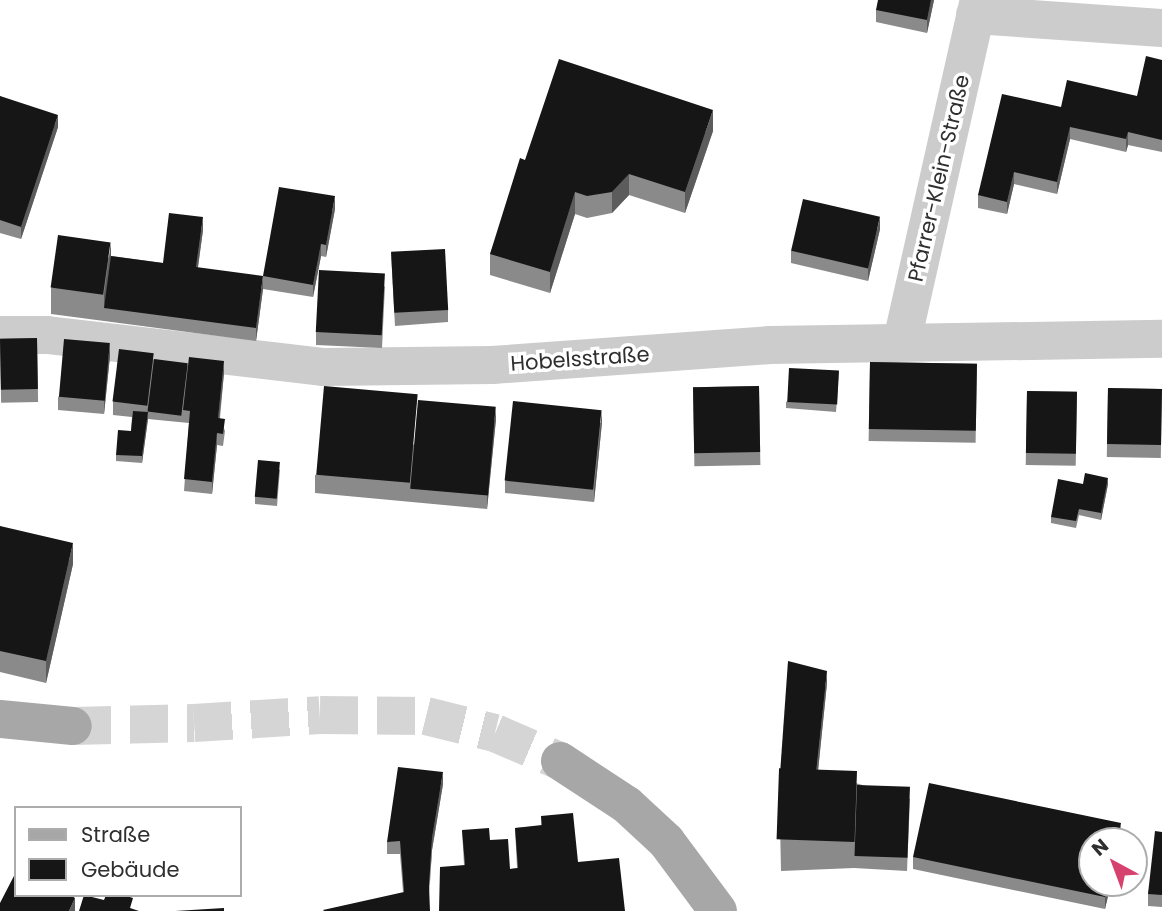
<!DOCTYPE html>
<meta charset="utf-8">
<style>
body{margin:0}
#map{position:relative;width:1162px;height:911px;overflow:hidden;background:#fff;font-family:Poppins,sans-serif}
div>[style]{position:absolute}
.major-tunnel>*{height:38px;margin-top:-19px;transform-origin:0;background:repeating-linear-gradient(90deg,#d5d5d5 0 38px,transparent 0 57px)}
.minor>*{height:38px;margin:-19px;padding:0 19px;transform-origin:19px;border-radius:19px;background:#ccc}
.major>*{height:38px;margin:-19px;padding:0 19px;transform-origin:19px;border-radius:19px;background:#a7a7a7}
.wall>*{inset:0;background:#8a8a8a;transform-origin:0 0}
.shaded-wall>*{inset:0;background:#5c5c5c}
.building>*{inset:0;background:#161616;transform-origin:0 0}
span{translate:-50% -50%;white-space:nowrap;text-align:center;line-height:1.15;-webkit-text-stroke:7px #fff;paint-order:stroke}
.street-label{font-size:21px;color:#2f2f2f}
.legend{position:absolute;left:14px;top:806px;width:228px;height:91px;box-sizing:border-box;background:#fff;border:2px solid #acacac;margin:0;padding:9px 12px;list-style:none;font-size:21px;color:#2f2f2f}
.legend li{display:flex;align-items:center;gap:14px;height:35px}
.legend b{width:35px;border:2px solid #acacac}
.north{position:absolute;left:1078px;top:827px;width:70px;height:70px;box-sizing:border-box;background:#fff;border:2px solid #acacac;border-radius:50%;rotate:319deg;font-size:19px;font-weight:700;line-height:28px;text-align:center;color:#2f2f2f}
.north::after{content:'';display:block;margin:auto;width:24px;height:32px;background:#d7416e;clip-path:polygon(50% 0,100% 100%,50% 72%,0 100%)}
</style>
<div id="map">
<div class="major-tunnel">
<i style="left:73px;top:726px;width:121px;rotate:-1.4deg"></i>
<i style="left:194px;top:723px;width:126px;rotate:-3.6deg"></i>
<i style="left:320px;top:715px;width:106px;rotate:0.5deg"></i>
<i style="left:426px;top:716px;width:71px;rotate:13.8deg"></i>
<i style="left:495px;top:733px;width:71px;rotate:23.3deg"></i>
</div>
<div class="minor">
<i style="left:975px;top:15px;width:187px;rotate:4deg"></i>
<i style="left:0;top:335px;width:47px"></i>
<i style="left:47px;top:335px;width:279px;rotate:6.6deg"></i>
<i style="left:324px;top:367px;width:168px;rotate:-0.7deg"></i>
<i style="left:492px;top:365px;width:279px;rotate:-4.1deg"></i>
<i style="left:770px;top:345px;width:392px;rotate:-0.9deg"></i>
<i style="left:902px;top:341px;width:350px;rotate:-77.3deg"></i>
</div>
<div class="major">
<i style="left:0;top:719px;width:73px;rotate:5.5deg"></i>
<i style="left:560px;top:761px;width:80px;rotate:33.3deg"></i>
<i style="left:627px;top:805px;width:53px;rotate:42.7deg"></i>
<i style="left:666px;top:841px;width:87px;rotate:53.4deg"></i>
</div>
<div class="wall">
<i style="clip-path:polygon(934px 0,927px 33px,876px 22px,876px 10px)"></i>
<i style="clip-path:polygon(1162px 60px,1162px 152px,1128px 145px,1126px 152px,1070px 139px,1057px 194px,1014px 184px,1007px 214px,978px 208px,978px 195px,1061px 107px,1137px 96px)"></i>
<i style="clip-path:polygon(0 96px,58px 127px,21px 239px,0 233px)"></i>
<i style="clip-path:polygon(713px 131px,685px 213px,629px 195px,612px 213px,587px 218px,575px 214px,550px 293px,490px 275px,490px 254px,525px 160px)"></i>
<i style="clip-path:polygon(335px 209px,326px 257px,321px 256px,313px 297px,263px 289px,263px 276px)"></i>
<i style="clip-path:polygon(880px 229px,868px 281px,791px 263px,791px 251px)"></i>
<i style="clip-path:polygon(203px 230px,198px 268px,263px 289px,256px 341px,51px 314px,51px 288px,111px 256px,163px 263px)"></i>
<i style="clip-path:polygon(391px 253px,448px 310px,448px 322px,395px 326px)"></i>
<i style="clip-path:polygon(385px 286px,382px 348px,316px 345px,316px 332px)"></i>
<i style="left:37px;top:338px;width:64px;height:37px;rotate:89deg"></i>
<i style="clip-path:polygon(110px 356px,104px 414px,58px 410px,58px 397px)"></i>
<i style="clip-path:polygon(154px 359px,224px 373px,220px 418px,225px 431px,223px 446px,217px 445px,212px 494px,184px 491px,189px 423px,148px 419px,142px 463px,116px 461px,116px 455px,131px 431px,132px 417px,113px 415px,113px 402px)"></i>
<i style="left:870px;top:362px;width:107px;height:79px;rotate:1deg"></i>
<i style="clip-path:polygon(839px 371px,836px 412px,786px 408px,786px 402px)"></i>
<i style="left:759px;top:386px;width:79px;height:66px;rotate:89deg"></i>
<i style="left:1108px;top:388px;width:54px;height:69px;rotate:1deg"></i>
<i style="left:1027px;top:391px;width:50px;height:74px;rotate:1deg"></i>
<i style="clip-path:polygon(496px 419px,487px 509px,315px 493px,315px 475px)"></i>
<i style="clip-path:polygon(602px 422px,594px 502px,505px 493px,505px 481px)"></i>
<i style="clip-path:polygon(280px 469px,277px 506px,255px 504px,255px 497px)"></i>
<i style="clip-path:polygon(1083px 484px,1108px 484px,1101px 520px,1079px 515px,1076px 528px,1051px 523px,1051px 517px)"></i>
<i style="clip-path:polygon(0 526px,73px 564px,46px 683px,0 672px)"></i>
<i style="clip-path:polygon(827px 683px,818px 772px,910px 799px,907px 871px,854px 868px,781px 871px,779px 774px)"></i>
<i style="clip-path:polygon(443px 784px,432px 850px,429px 892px,403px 892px,400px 854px,387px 854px,387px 842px)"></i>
<i style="clip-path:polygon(541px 816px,578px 862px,625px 911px,464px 865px,462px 830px,490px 840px,510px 869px,517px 868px,515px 828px,541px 826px)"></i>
<i style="clip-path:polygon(1162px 832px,1162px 907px,1148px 906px,1148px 894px)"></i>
<i style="clip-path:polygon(1121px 836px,1120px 841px,1092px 841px,1111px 883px,1105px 909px,913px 869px,913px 857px)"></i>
</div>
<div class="shaded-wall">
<i style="clip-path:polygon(931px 0,934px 0,927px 33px,927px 20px)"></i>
<i style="clip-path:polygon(713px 110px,713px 131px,685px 213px,685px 192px)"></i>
<i style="clip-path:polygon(58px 115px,58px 127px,21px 239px,21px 227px)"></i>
<i style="clip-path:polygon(1070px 127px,1070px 139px,1057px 194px,1057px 182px)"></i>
<i style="clip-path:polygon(1128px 132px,1128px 145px,1126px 152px,1126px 139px)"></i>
<i style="clip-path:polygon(1014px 172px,1014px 184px,1007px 214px,1007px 202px)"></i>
<i style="clip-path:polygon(629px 174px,629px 195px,612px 213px,612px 192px)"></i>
<i style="clip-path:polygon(575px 192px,575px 214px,550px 293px,550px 272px)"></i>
<i style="clip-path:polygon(335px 196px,335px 209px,326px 257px,326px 245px)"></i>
<i style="clip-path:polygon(203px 217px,203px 230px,196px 280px,196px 267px)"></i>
<i style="clip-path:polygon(880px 217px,880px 229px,868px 281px,868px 269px)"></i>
<i style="clip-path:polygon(111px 242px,111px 269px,104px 308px,104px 294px)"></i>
<i style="clip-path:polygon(321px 244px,321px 256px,313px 297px,313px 285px)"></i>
<i style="clip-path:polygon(263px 276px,263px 289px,256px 341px,256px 328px)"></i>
<i style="clip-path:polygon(110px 343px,110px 356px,104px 414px,104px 402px)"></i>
<i style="clip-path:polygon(224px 361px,224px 373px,218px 431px,218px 418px)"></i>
<i style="clip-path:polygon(496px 407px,496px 419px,487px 509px,487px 496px)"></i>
<i style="clip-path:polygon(602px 410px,602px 422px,594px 502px,594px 489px)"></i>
<i style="clip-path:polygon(148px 412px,148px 419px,142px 463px,142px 456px)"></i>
<i style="clip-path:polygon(217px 433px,217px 445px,212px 494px,212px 482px)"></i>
<i style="clip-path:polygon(1108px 478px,1108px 484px,1101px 520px,1101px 513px)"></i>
<i style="clip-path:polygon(73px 543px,73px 564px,46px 683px,46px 661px)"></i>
<i style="clip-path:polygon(827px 671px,827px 683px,815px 799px,815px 786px)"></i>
<i style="clip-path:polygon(443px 772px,443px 784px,432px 850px,429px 898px,432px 838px)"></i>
<i style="clip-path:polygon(1121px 823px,1120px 841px,1117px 841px)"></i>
<i style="clip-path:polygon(1108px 883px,1111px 883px,1105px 909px,1105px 897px)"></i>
<i style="clip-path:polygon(75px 898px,75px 911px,69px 911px)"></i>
</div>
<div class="building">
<i style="clip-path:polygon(878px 0,931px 0,927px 20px,876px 10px)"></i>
<i style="clip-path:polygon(1146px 56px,1162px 60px,1162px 140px,1128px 132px,1126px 139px,1070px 127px,1057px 182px,1014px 172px,1007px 202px,978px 195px,1002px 94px,1061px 107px,1067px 80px,1137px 96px)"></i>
<i style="clip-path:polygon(559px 59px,713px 110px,685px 192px,629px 174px,612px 192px,587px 196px,575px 192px,550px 272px,490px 254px,520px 158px,525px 160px)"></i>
<i style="clip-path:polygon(0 96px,58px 115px,21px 227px,0 220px)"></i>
<i style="clip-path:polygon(279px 187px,335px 196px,326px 245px,321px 244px,313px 285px,263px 276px)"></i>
<i style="left:803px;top:199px;width:79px;height:53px;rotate:13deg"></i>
<i style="clip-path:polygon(169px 213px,203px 217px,196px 267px,263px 276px,256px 328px,104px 308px,111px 256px,163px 263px)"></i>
<i style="left:58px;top:235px;width:53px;height:53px;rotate:8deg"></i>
<i style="left:445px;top:249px;width:61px;height:54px;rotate:87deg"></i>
<i style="left:319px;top:270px;width:66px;height:62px;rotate:3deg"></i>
<i style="left:37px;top:338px;width:51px;height:37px;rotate:89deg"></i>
<i style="left:64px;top:339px;width:46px;height:58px;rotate:5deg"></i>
<i style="left:119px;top:349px;width:35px;height:53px;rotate:7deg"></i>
<i style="clip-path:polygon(189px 357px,224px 361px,218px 418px,225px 419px,223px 434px,217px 433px,212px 482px,184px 479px,190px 411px,183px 410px)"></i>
<i style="left:154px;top:359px;width:34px;height:53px;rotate:7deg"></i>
<i style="left:870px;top:362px;width:107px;height:67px;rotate:1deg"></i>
<i style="left:789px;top:368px;width:50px;height:34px;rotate:3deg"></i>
<i style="left:324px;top:386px;width:94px;height:89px;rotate:5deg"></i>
<i style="left:759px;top:386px;width:66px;height:66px;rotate:89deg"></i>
<i style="left:1108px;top:388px;width:54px;height:56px;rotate:1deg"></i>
<i style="left:1027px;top:391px;width:50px;height:62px;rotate:1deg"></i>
<i style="left:418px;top:400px;width:78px;height:89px;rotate:5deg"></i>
<i style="left:513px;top:401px;width:89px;height:80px;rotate:6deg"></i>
<i style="clip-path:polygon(133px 411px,148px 412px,142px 456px,116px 455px,118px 430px,131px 431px)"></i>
<i style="left:258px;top:460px;width:22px;height:37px;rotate:5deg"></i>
<i style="clip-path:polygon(1085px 473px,1108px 478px,1101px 513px,1079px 509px,1076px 521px,1051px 517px,1058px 479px,1083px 484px)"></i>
<i style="clip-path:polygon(0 526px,73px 543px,46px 661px,0 651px)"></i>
<i style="clip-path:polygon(788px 661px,827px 671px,816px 773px,780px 774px)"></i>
<i style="clip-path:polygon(398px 767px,443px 772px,432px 838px,429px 886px,430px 911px,324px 911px,323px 910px,404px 892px,400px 841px,387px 842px)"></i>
<i style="left:857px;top:771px;width:71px;height:78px;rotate:92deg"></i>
<i style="clip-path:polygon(929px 783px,1121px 823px,1117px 841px,1092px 841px,1092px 883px,1108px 883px,1105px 897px,913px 857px)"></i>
<i style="left:857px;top:785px;width:53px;height:71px;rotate:2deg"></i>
<i style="clip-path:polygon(573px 813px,578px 862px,619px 858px,625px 911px,439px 911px,440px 867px,465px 865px,462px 830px,489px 828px,490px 840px,508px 839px,510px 869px,518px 868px,515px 828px,542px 825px,541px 816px)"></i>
<i style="clip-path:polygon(1155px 831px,1162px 832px,1162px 895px,1148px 894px)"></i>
<i style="clip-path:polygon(16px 872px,16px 895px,70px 895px,75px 898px,69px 911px,0 911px,0 903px)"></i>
<i style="clip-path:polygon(84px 895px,104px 900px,106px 895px,123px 895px,133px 898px,130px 908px,139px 911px,79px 911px)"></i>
<i style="clip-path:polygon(224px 908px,224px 911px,175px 911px)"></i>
</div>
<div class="street-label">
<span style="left:939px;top:178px;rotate:-77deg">Pfarrer-Klein-Straße</span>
<span style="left:580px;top:359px;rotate:-4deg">Hobelsstraße</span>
</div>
<ul class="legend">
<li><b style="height:9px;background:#a7a7a7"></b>Straße</li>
<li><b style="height:19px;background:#161616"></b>Gebäude</li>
</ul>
<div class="north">N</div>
</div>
